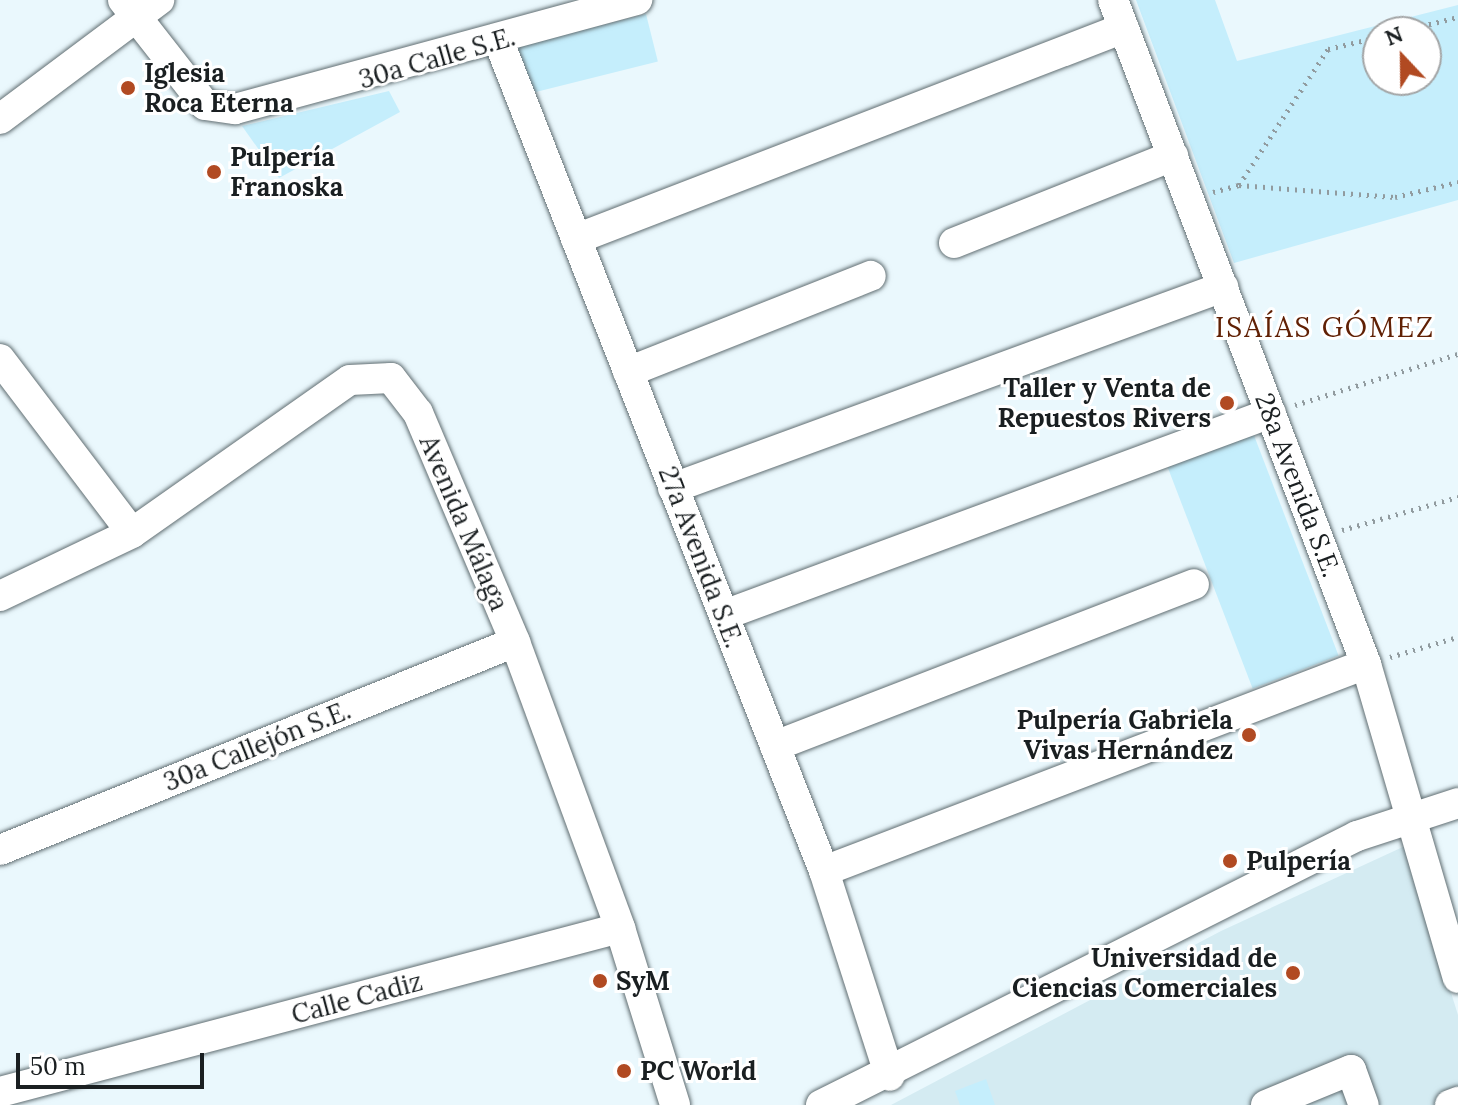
<!DOCTYPE html>
<meta charset="utf-8">
<style>
body{margin:0}
#map{position:relative;width:1458px;height:1105px;overflow:hidden;background:#eaf8fd;font-family:Lora,serif}
div>[style]{position:absolute}
.built>*{inset:0;background:#d4ebf2}
.green>*{inset:0;background:#c5eefc;transform-origin:0 0}
.path>*{height:5px;margin-top:-2.5px;transform-origin:0;background:repeating-linear-gradient(90deg,#919b9f 0 2px,transparent 0 8px)}
.roads{filter:drop-shadow(0 0 2px #616e72) drop-shadow(0 0 2px #616e72)}
.minor>*{height:30px;margin:-15px;padding:0 15px;transform-origin:15px;border-radius:15px;background:#fff}
.dots>*{width:22px;height:22px;translate:-50% -50%;box-sizing:border-box;border:4px solid #fff;border-radius:50%}
span{translate:-50% -50%;white-space:nowrap;text-align:center;line-height:1.15;-webkit-text-stroke:6px #fff;paint-order:stroke}
.street-label{font-size:26px;color:#1a1f21}
.poi-label{font-size:26px;color:#1a1f21;font-weight:700}
.left{translate:0 -50%;text-align:left}
.right{translate:-100% -50%;text-align:right}
.neighbourhood-label{font-size:28px;color:#602004;letter-spacing:2px}
.north{position:absolute;left:1362px;top:16px;width:80px;height:80px;box-sizing:border-box;background:#fff;border:2px solid #a3a5a6;border-radius:50%;rotate:338deg;font-size:22px;font-weight:700;line-height:32px;text-align:center;color:#1a1f21}
.north::after{content:'';display:block;margin:auto;width:28px;height:36px;background:#b14a22;clip-path:polygon(50% 0,100% 100%,50% 72%,0 100%)}
.scale{position:absolute;left:16px;top:1053px;width:188px;height:36px;box-sizing:border-box;border:4px solid #1a1f21;border-top:0;padding-left:10px;font-size:24px;line-height:28px;white-space:nowrap;color:#1a1f21;-webkit-text-stroke:6px #fff;paint-order:stroke}
</style>
<div id="map">
<div class="built">
<i style="clip-path:polygon(1405px 846px,1458px 1015px,1458px 1105px,891px 1105px,1221px 931px)"></i>
</div>
<div class="green">
<i style="clip-path:polygon(evenodd,1136px 0,1215px 0,1237px 61px,1458px 5px,1458px 200px,1234px 263px,1136px 0,1378px 32px,1426px 32px,1426px 80px,1378px 80px,1378px 32px)"></i>
<i style="left:646px;top:14px;width:49px;height:132px;rotate:76deg"></i>
<i style="clip-path:polygon(389px 91px,400px 112px,279px 178px,242px 126px)"></i>
<i style="left:1250px;top:425px;width:247px;height:92px;rotate:69deg"></i>
<i style="clip-path:polygon(986px 1079px,995px 1105px,960px 1105px,955px 1091px)"></i>
</div>
<div class="path">
<i style="left:1398px;top:32px;width:62px;rotate:-14deg"></i>
<i style="left:1239px;top:185px;width:163px;rotate:-56.8deg"></i>
<i style="left:1328px;top:49px;width:51px;rotate:-13.5deg"></i>
<i style="left:1213px;top:192px;width:27px;rotate:-15deg"></i>
<i style="left:1239px;top:185px;width:156px;rotate:4.4deg"></i>
<i style="left:1395px;top:197px;width:65px;rotate:-13.4deg"></i>
<i style="left:1295px;top:405px;width:171px;rotate:-17.4deg"></i>
<i style="left:1342px;top:530px;width:121px;rotate:-15.9deg"></i>
<i style="left:1390px;top:657px;width:71px;rotate:-16.4deg"></i>
</div>
<div class="roads">
<div class="minor">
<i style="left:123px;top:0;width:133px;rotate:52deg"></i>
<i style="left:205px;top:105px;width:30px;rotate:8deg"></i>
<i style="left:235px;top:109px;width:417px;rotate:-15.2deg"></i>
<i style="left:1113px;top:0;width:711px;rotate:69.14deg"></i>
<i style="left:1366px;top:664px;width:327px;rotate:73.7deg"></i>
<i style="left:499px;top:42px;width:890px;rotate:68.59deg"></i>
<i style="left:824px;top:871px;width:215px;rotate:72.2deg"></i>
<i style="left:0;top:119px;width:199px;rotate:-36.8deg"></i>
<i style="left:576px;top:239px;width:587px;rotate:-21.06deg"></i>
<i style="left:954px;top:243px;width:236px;rotate:-21.7deg"></i>
<i style="left:0;top:359px;width:218px;rotate:52.8deg"></i>
<i style="left:628px;top:372px;width:261px;rotate:-21.6deg"></i>
<i style="left:673px;top:488px;width:586px;rotate:-20.08deg"></i>
<i style="left:0;top:596px;width:146px;rotate:-25.5deg"></i>
<i style="left:132px;top:533px;width:266px;rotate:-35.1deg"></i>
<i style="left:350px;top:380px;width:41px;rotate:-2.8deg"></i>
<i style="left:391px;top:378px;width:44px;rotate:52.4deg"></i>
<i style="left:418px;top:413px;width:249px;rotate:67deg"></i>
<i style="left:515px;top:642px;width:305px;rotate:69.8deg"></i>
<i style="left:620px;top:928px;width:185px;rotate:72.7deg"></i>
<i style="left:724px;top:615px;width:583px;rotate:-20.27deg"></i>
<i style="left:775px;top:746px;width:449px;rotate:-21.1deg"></i>
<i style="left:0;top:850px;width:555px;rotate:-21.99deg"></i>
<i style="left:824px;top:871px;width:580px;rotate:-20.9deg"></i>
<i style="left:0;top:1092px;width:641px;rotate:-14.82deg"></i>
<i style="left:821px;top:1105px;width:600px;rotate:-26.65deg"></i>
<i style="left:1357px;top:836px;width:106px;rotate:-18.1deg"></i>
<i style="left:1266px;top:1105px;width:92px;rotate:-22.4deg"></i>
<i style="left:1351px;top:1070px;width:37px;rotate:70deg"></i>
<i style="left:1450px;top:1105px;width:9px;rotate:-21deg"></i>
</div>
</div>
<div class="dots">
<i style="left:128px;top:88px;background:#b14a22"></i>
<i style="left:214px;top:172px;background:#b14a22"></i>
<i style="left:1227px;top:403px;background:#b14a22"></i>
<i style="left:1249px;top:735px;background:#b14a22"></i>
<i style="left:1230px;top:861px;background:#b14a22"></i>
<i style="left:1293px;top:973px;background:#b14a22"></i>
<i style="left:600px;top:981px;background:#b14a22"></i>
<i style="left:624px;top:1071px;background:#b14a22"></i>
</div>
<div class="street-label">
<span style="left:437px;top:58px;rotate:-16deg">30a Calle S.E.</span>
<span style="left:1298px;top:485px;rotate:69deg">28a Avenida S.E.</span>
<span style="left:464px;top:523px;rotate:67deg">Avenida Málaga</span>
<span style="left:701px;top:557px;rotate:69deg">27a Avenida S.E.</span>
<span style="left:257px;top:746px;rotate:-22deg">30a Callejón S.E.</span>
<span style="left:357px;top:998px;rotate:-15deg">Calle Cadiz</span>
</div>
<div class="poi-label">
<span class="left" style="left:144px;top:88px">Iglesia<br>Roca Eterna</span>
<span class="left" style="left:230px;top:172px">Pulpería<br>Franoska</span>
<span class="right" style="left:1211px;top:403px">Taller y Venta de<br>Repuestos Rivers</span>
<span class="right" style="left:1233px;top:735px">Pulpería Gabriela<br>Vivas Hernández</span>
<span class="left" style="left:1246px;top:861px">Pulpería</span>
<span class="right" style="left:1277px;top:973px">Universidad de<br>Ciencias Comerciales</span>
<span class="left" style="left:616px;top:981px">SyM</span>
<span class="left" style="left:640px;top:1071px">PC World</span>
</div>
<div class="neighbourhood-label">
<span style="left:1325px;top:327px">ISAÍAS GÓMEZ</span>
</div>
<div class="north">N</div>
<div class="scale">50 m</div>
</div>
